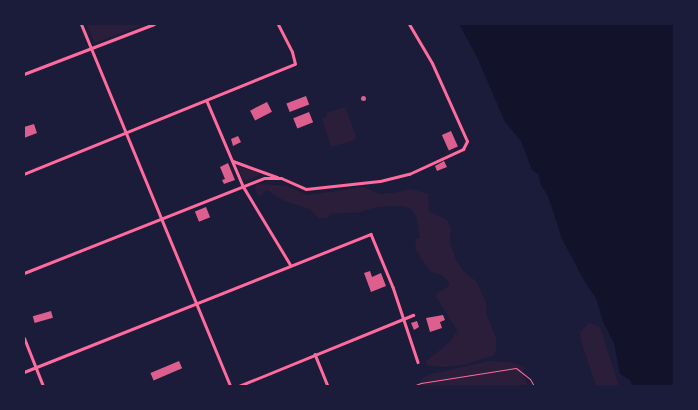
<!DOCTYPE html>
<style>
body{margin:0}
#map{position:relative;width:698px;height:410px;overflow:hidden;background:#1b1b3a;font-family:"IBM Plex Sans",sans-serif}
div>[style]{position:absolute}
.green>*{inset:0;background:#2a1e3b}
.water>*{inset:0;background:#12122b}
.building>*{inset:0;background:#dd5f8e;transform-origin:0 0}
.round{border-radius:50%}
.service>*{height:1px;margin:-0.5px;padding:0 0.5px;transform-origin:0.5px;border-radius:0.5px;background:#ff6b9d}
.minor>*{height:2.5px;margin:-1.25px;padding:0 1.25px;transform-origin:1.25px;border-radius:1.25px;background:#ff6b9d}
.tertiary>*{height:3px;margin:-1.5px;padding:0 1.5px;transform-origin:1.5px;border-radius:1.5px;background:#ff6b9d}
span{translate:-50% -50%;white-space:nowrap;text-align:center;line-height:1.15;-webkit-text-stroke:4px #1b1b3a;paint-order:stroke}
.frame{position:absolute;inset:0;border:25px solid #1b1b3a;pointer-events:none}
</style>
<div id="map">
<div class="green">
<i style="clip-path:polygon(86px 24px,145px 24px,95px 43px)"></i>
<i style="clip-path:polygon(345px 107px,356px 135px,355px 140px,331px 147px,322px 118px,327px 116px,326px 113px)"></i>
<i style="clip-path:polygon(238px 166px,259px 173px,260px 175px,245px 181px,242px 179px)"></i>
<i style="clip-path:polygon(259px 184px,287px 186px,308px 195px,363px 187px,380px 194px,393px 193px,411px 189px,428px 194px,429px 211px,447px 220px,451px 229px,450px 243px,456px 260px,465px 273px,476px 281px,486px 302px,487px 316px,496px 338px,496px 351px,494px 355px,468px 364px,443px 367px,426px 365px,426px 361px,450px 342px,457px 330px,436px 297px,437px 293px,449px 286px,449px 282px,442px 276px,430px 271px,415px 249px,416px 239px,420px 238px,416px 216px,411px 209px,403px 206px,377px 207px,360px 212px,330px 214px,328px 218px,319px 219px,310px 209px,284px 201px,270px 192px,266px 190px,260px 197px,255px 190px,255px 186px)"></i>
<i style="clip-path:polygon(589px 323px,600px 327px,619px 386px,596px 386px,581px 341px,580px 332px)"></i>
<i style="clip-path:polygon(489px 361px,510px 362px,522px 366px,525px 368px,522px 372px,527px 384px,525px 386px,418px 386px,423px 378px,431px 374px)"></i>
</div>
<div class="water">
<i style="clip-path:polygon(459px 24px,674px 24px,674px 386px,632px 386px,630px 380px,620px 374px,614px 343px,603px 322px,596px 298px,585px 282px,562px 239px,548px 196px,541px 185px,538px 174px,532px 170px,521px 141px,505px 122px,477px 57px)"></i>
</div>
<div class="building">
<i class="round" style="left:360.5px;top:95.5px;width:5px;height:5px"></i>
<i style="left:306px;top:96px;width:9px;height:21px;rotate:69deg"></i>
<i style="left:267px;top:102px;width:11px;height:19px;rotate:63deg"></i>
<i style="left:309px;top:112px;width:11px;height:17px;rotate:68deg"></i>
<i style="clip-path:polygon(34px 124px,37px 133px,24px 138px,24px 127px)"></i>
<i style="left:451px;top:131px;width:17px;height:10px;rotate:66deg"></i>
<i style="clip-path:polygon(238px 136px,241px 142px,233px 146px,231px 139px)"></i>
<i style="clip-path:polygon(444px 161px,447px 167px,437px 171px,435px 166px)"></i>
<i style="clip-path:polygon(228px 163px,235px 180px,224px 184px,222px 180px,225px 179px,220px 167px)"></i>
<i style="left:206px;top:207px;width:11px;height:12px;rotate:68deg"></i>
<i style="clip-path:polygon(370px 271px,372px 277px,381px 273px,386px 286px,371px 292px,364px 273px)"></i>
<i style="left:51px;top:311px;width:7px;height:19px;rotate:74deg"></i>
<i style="clip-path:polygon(443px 315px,445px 320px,440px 322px,442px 328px,430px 332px,426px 318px)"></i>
<i style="clip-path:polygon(417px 321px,419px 327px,414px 330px,411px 323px)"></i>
<i style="left:179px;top:361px;width:8px;height:31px;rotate:67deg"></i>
</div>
<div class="service">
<i style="left:413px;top:386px;width:9px;rotate:-21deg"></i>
<i style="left:421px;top:383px;width:96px;rotate:-9deg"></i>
<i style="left:516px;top:368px;width:18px;rotate:38deg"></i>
<i style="left:530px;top:379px;width:8px;rotate:60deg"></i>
</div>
<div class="minor">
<i style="left:24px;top:74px;width:139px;rotate:-21deg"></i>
<i style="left:207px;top:101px;width:92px;rotate:67deg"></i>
<i style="left:243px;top:186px;width:91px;rotate:58.9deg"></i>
<i style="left:233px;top:161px;width:47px;rotate:20deg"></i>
<i style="left:24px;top:174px;width:292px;rotate:-22.1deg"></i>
<i style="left:295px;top:64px;width:12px;rotate:-104deg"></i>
<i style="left:292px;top:52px;width:31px;rotate:-117deg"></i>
<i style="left:315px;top:354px;width:35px;rotate:68deg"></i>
<i style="left:24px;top:372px;width:373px;rotate:-21.7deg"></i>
<i style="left:371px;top:234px;width:57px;rotate:67.5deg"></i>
<i style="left:393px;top:287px;width:79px;rotate:71.6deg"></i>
<i style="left:239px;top:386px;width:188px;rotate:-22.2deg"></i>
</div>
<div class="tertiary">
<i style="left:81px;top:24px;width:391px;rotate:67.6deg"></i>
<i style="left:24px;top:273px;width:258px;rotate:-21.6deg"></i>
<i style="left:264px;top:178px;width:17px"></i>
<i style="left:281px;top:178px;width:27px;rotate:24deg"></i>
<i style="left:306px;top:189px;width:74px;rotate:-6.2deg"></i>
<i style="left:380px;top:181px;width:30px;rotate:-14deg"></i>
<i style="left:409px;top:174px;width:60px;rotate:-24.8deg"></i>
<i style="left:463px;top:149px;width:9px;rotate:-63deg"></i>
<i style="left:467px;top:141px;width:85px;rotate:-114.2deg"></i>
<i style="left:432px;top:63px;width:45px;rotate:-120.5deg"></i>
<i style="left:24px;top:338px;width:52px;rotate:68.4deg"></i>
</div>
<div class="frame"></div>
</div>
